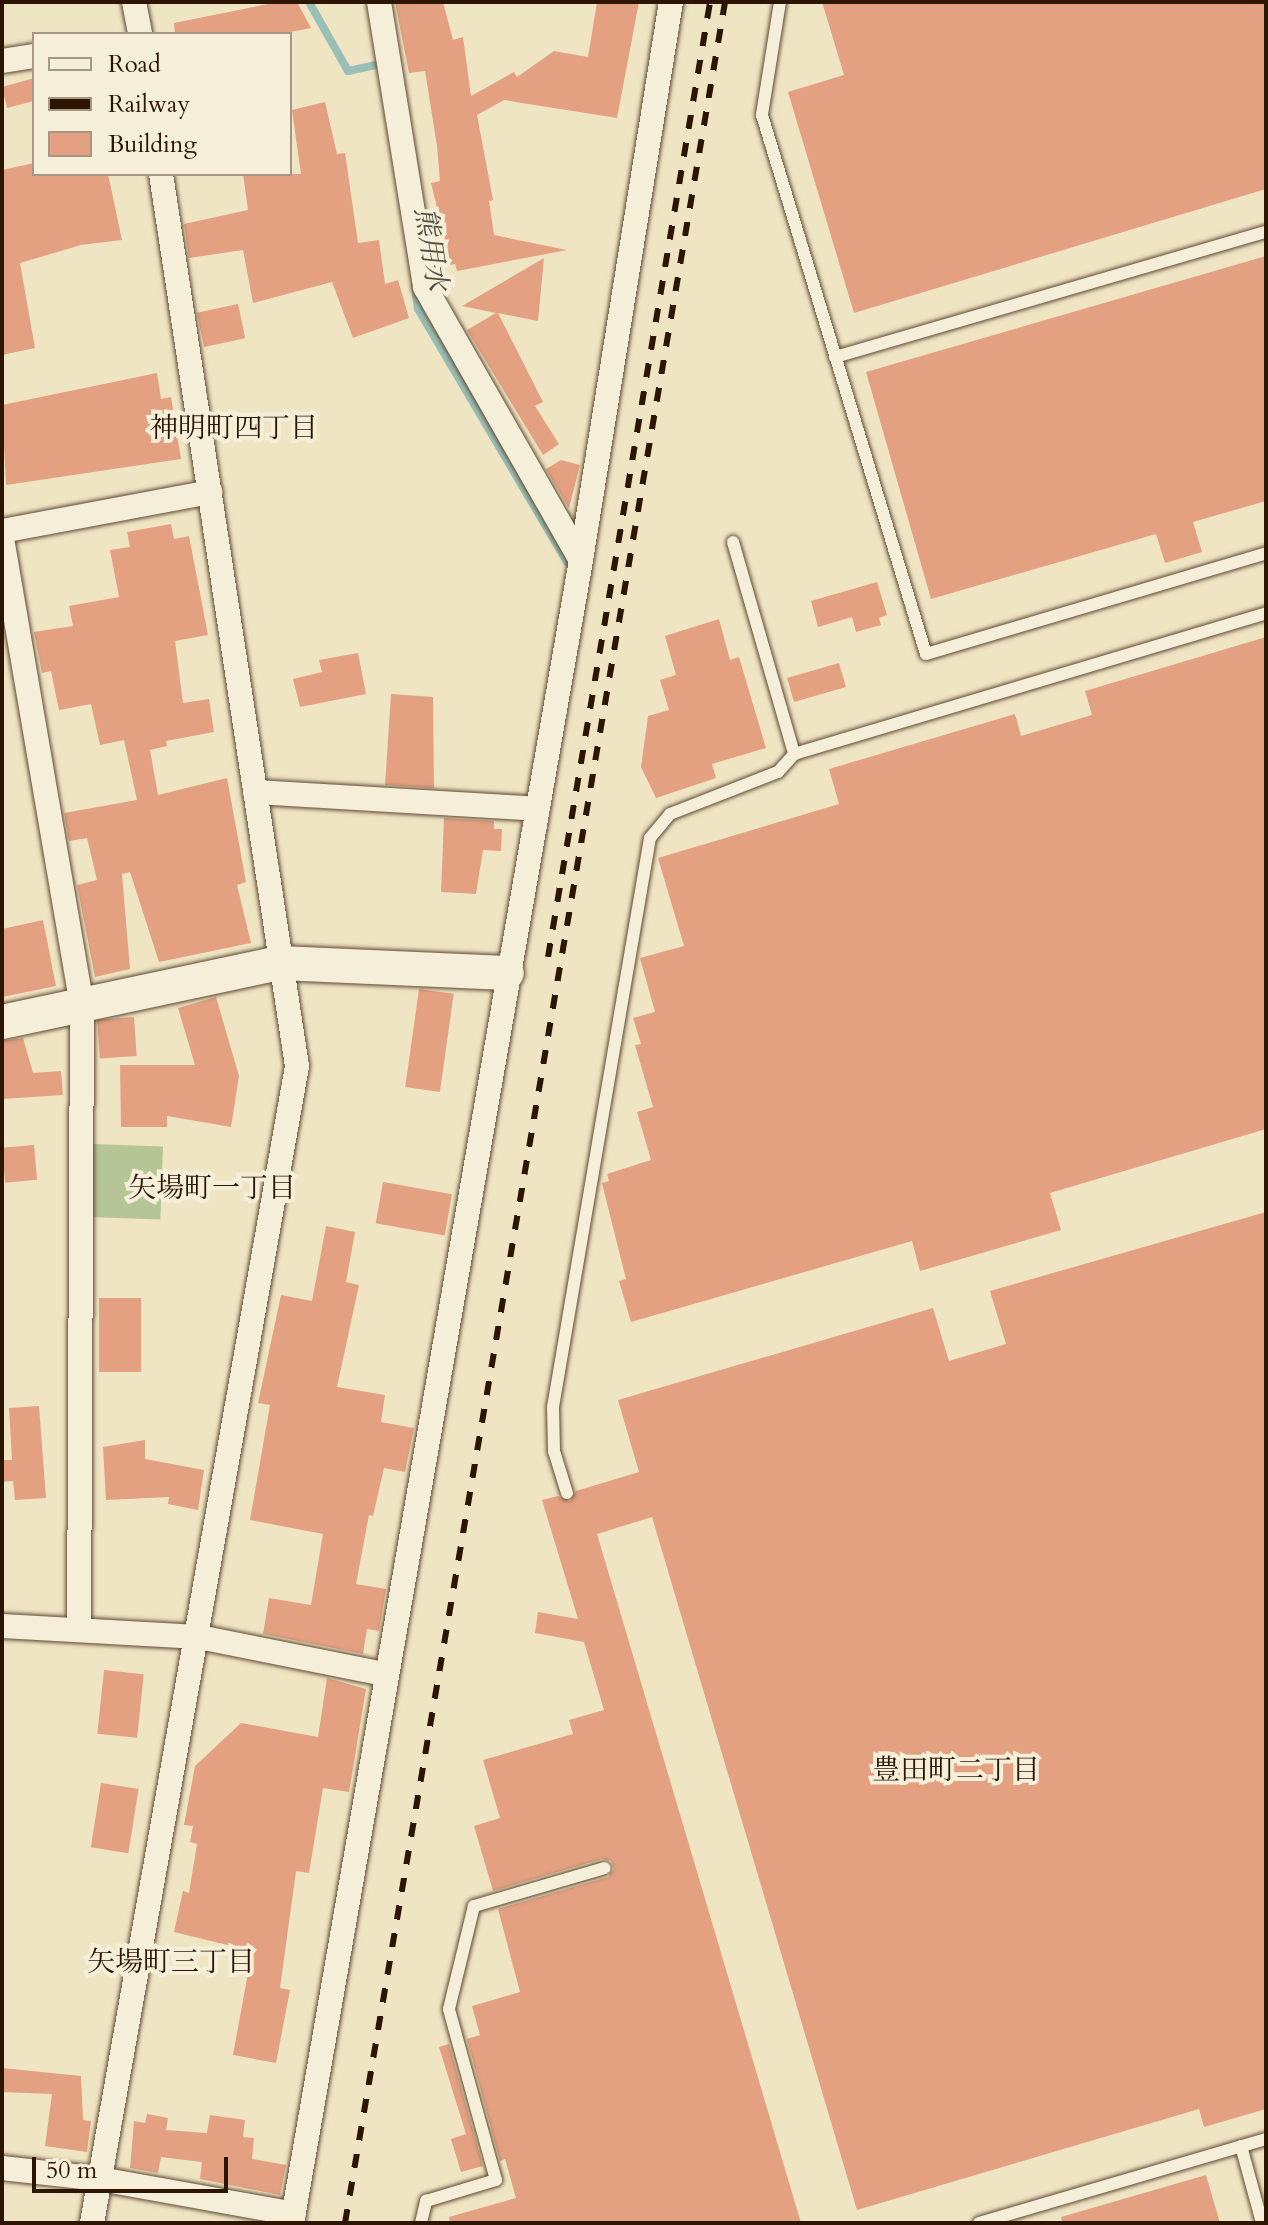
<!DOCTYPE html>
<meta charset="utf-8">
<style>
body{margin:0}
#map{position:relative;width:1268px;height:2225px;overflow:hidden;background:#f0e5c3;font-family:Cardo,"Noto Serif JP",serif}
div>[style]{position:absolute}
.green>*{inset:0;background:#b6c596;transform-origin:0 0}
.stream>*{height:8px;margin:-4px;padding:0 4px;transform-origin:4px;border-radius:4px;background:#9abfb7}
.building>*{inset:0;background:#e3a181;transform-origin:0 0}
.roads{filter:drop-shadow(0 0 2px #5d4933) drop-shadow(0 0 2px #5d4933)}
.lane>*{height:12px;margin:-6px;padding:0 6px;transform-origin:6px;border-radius:6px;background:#f5eed8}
.street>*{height:24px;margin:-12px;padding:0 12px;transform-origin:12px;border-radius:12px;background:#f5eed8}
.secondary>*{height:34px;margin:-17px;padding:0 17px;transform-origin:17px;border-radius:17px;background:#f5eed8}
.rail>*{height:6px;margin-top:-3px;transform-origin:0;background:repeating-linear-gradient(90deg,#2c1503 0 14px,transparent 0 28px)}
span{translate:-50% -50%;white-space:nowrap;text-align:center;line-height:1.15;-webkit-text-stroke:8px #f5eed8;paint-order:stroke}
.water-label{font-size:28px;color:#525042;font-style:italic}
.neighbourhood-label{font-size:28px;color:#2c1503}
.frame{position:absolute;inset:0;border:4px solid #2c1503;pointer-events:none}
.legend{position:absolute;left:32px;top:32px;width:260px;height:144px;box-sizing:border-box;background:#f5eed8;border:2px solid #a59783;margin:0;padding:10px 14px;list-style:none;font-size:24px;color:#2c1503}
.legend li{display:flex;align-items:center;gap:16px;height:40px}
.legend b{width:40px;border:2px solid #a59783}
.scale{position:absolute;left:32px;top:2157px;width:196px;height:36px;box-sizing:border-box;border:4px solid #2c1503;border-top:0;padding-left:10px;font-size:24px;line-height:28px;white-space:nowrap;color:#2c1503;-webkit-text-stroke:6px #f5eed8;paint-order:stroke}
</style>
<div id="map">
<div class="green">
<i style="left:92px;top:1144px;width:71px;height:73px;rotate:2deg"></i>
</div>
<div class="stream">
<i style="left:309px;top:2px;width:79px;rotate:60.5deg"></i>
<i style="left:348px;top:71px;width:34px;rotate:-12deg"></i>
<i style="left:381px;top:64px;width:7px;rotate:82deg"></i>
<i style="left:415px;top:286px;width:23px;rotate:83deg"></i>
<i style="left:418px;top:309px;width:294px;rotate:59.5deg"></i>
</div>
<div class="building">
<i style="clip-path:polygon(278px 2px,297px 2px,311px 28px,280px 34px,175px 34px,174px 23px)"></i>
<i style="clip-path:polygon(395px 2px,443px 2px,453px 40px,463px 37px,471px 96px,514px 72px,517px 77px,554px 51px,588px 57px,597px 2px,639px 2px,617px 118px,504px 100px,477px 115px,493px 200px,489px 201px,494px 235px,567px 250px,457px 271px,455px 264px,437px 267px,434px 246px,446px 244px,431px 183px,440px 181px,437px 146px,425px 71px,409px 73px)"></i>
<i style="clip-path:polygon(822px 2px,1266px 2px,1266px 189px,854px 313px,788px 92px,844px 75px)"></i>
<i style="clip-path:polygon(34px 78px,34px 101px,7px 108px,2px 87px)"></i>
<i style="clip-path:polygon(325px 102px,337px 154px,345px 153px,358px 243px,379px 240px,385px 284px,398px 280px,409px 318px,353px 338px,332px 282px,253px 303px,243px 250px,189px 258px,184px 224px,248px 210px,243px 174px,301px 174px,292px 110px)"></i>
<i style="clip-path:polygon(34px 163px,34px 174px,108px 174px,122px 240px,81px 245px,20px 263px,35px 348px,2px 355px,2px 170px)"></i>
<i style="clip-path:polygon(1266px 256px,1266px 501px,1193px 522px,1202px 552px,1165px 563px,1156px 534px,931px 599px,866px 372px)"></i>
<i style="clip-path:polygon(544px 258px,538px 321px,498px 313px,543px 402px,535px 406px,559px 444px,543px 455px,467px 330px,496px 313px,462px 306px)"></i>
<i style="left:238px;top:304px;width:35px;height:42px;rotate:78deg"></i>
<i style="clip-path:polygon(157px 373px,161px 399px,171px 397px,181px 459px,6px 485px,2px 405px)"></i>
<i style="clip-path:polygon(561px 460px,580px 465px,569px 508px,546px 469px)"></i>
<i style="clip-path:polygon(171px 524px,174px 539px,189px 536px,208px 635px,175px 641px,183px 703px,209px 699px,214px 732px,166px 741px,167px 746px,150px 750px,158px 795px,227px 778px,246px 882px,237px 885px,251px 943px,159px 962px,130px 872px,122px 874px,130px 969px,95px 977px,77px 885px,97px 880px,87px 838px,69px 841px,64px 813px,137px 800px,124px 740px,100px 745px,91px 704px,59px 710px,51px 671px,42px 673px,34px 632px,73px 626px,69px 606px,119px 597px,110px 550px,130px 547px,127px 532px)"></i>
<i style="clip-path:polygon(877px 582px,887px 615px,879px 618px,881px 625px,856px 632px,852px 617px,818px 627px,811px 601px)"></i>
<i style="clip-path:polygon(719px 619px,730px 660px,739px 657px,766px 748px,712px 764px,716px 778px,656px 798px,641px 767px,648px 716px,669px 710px,660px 680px,676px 675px,665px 636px)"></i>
<i style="clip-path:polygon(1266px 637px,1266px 1129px,1050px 1193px,1061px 1230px,920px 1271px,912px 1241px,631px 1322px,619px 1281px,626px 1279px,602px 1183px,609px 1181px,607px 1174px,651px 1160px,637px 1112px,653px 1107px,635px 1045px,641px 1044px,633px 1018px,655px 1012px,640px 958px,684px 946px,658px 858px,839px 804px,829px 769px,1015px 714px,1021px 736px,1092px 715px,1085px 691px)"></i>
<i style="clip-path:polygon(358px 653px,366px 694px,300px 707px,293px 679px,322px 672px,319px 660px)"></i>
<i style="left:839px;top:663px;width:25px;height:54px;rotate:74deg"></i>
<i style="clip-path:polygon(391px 694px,433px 697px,434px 788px,385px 785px)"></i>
<i style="clip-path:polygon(444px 818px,494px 821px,494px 829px,502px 829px,501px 851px,483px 850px,476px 894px,441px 892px)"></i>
<i style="clip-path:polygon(43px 920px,56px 986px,2px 997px,2px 929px)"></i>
<i style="left:419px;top:989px;width:35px;height:99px;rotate:8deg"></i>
<i style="clip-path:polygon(216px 997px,239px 1076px,231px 1127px,167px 1116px,167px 1127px,121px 1127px,120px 1065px,195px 1065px,178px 1008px)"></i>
<i style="left:134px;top:1017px;width:39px;height:37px;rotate:86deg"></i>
<i style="clip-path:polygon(23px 1038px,33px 1073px,61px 1071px,63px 1095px,2px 1099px,2px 1041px)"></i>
<i style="left:34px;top:1145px;width:35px;height:32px;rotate:85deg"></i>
<i style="left:383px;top:1182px;width:70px;height:42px;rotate:10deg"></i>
<i style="clip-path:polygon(1266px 1212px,1266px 2109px,1204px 2127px,1199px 2109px,857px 2210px,652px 1517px,597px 1534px,801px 2223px,450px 2223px,449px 2217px,516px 2198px,505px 2159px,500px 2161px,467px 2039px,480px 2035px,472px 2006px,520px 1992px,498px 1909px,608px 1877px,614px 1869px,611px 1861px,602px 1859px,493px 1891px,474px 1826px,500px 1818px,483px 1760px,573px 1734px,569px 1720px,604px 1710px,584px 1642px,535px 1633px,538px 1612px,578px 1619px,542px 1500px,558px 1496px,570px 1501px,576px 1491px,639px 1472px,618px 1400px,933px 1308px,949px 1361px,1006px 1344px,990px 1291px)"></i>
<i style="clip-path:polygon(326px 1226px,355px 1232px,346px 1282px,359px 1285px,337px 1387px,385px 1395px,381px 1422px,414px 1428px,405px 1472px,384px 1468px,373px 1516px,369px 1515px,356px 1584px,386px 1589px,379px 1631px,367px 1629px,363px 1654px,263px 1634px,269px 1598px,311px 1605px,323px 1534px,250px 1520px,270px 1405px,258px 1403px,281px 1295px,312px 1301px)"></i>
<i style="left:99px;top:1298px;width:42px;height:74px"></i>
<i style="clip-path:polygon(39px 1406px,46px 1498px,15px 1500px,13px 1481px,2px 1482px,2px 1460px,12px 1460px,9px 1408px)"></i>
<i style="clip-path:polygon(145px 1440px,145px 1459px,204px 1470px,198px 1510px,168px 1504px,169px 1497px,106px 1500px,103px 1447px)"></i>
<i style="left:104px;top:1670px;width:40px;height:64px;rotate:6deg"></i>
<i style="clip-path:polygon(327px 1678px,366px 1689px,349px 1792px,323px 1788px,309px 1873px,296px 1871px,280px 1988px,290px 1990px,276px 2063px,233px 2055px,252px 1951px,174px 1932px,183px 1891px,189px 1893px,197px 1844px,190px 1842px,193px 1826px,184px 1825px,195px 1766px,241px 1723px,318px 1737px)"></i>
<i style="left:101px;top:1783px;width:38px;height:65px;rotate:9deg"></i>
<i style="clip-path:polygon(449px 2044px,483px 2166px,461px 2172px,451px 2139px,466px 2134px,439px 2047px)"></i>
<i style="clip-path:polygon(2px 2068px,81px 2076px,83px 2120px,91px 2121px,87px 2152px,45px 2146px,52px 2094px,2px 2092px)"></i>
<i style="clip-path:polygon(147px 2114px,168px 2118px,166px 2130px,207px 2133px,210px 2115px,245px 2120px,243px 2137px,254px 2138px,252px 2159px,286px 2165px,280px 2195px,200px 2179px,202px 2162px,161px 2157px,158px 2173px,130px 2168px,134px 2121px,145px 2123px)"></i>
<i style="clip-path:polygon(1206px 2175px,1220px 2223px,1062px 2223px,1061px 2217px)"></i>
</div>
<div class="roads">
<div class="lane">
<i style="left:780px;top:2px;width:114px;rotate:99.1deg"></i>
<i style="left:762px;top:115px;width:563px;rotate:73.08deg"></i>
<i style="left:926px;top:654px;width:355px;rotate:-16.5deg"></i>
<i style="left:835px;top:357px;width:449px;rotate:-16.2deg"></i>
<i style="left:733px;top:542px;width:221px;rotate:73.9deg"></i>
<i style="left:567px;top:1493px;width:44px;rotate:-107.2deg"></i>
<i style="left:554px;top:1451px;width:44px;rotate:-91.3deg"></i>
<i style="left:553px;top:1407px;width:577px;rotate:-80.33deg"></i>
<i style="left:650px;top:838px;width:31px;rotate:-50deg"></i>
<i style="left:670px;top:814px;width:116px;rotate:-21.3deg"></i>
<i style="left:778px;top:772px;width:24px;rotate:-48deg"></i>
<i style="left:794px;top:754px;width:493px;rotate:-16.6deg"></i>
<i style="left:1241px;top:2146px;width:80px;rotate:74.7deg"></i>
<i style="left:421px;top:2223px;width:23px;rotate:-77deg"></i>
<i style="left:426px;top:2201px;width:73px;rotate:-16.7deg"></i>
<i style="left:496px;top:2180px;width:177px;rotate:-105.4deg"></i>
<i style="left:449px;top:2009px;width:106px;rotate:-76.4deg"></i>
<i style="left:474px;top:1906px;width:136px;rotate:-16.2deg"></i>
<i style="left:979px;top:2223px;width:299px;rotate:-16.3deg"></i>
</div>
<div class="street">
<i style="left:134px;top:2px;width:33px;rotate:79deg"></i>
<i style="left:379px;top:2px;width:289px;rotate:80.8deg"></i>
<i style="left:425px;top:287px;width:314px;rotate:60.3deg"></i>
<i style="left:2px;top:61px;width:32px;rotate:-9deg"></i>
<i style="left:2px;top:531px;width:212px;rotate:-10.6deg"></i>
<i style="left:2px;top:538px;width:473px;rotate:80.3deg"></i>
<i style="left:82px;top:1004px;width:626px;rotate:90.27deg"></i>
<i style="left:255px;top:792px;width:283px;rotate:3.4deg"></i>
<i style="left:2px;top:1626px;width:197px;rotate:3.2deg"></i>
<i style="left:199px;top:1637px;width:190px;rotate:11.3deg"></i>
<i style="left:2px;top:2168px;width:99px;rotate:6.4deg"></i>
<i style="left:100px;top:2179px;width:197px;rotate:10.2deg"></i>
<i style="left:92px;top:2223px;width:1175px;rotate:-79.95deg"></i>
<i style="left:297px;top:1066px;width:902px;rotate:-98.67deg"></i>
<i style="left:292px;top:2223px;width:1688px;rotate:-80.14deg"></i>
<i style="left:581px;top:560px;width:565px;rotate:-80.84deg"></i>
</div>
<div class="secondary">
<i style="left:2px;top:1022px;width:284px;rotate:-12deg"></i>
<i style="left:280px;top:963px;width:227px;rotate:2.5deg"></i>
</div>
</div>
<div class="rail">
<i style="left:548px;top:957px;width:969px;rotate:-80.37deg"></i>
<i style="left:345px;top:2223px;width:2253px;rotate:-80.29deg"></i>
</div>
<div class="water-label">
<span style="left:431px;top:249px;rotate:81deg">熊用水</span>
</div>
<div class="neighbourhood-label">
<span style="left:234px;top:428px">神明町四丁目</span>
<span style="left:212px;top:1188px">矢場町一丁目</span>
<span style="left:956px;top:1770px">豊田町二丁目</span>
<span style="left:171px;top:1962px">矢場町三丁目</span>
</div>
<div class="frame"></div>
<ul class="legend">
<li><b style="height:10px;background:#f5eed8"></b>Road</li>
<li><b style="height:10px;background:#2c1503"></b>Railway</li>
<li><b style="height:22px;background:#e3a181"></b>Building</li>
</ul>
<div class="scale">50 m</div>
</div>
